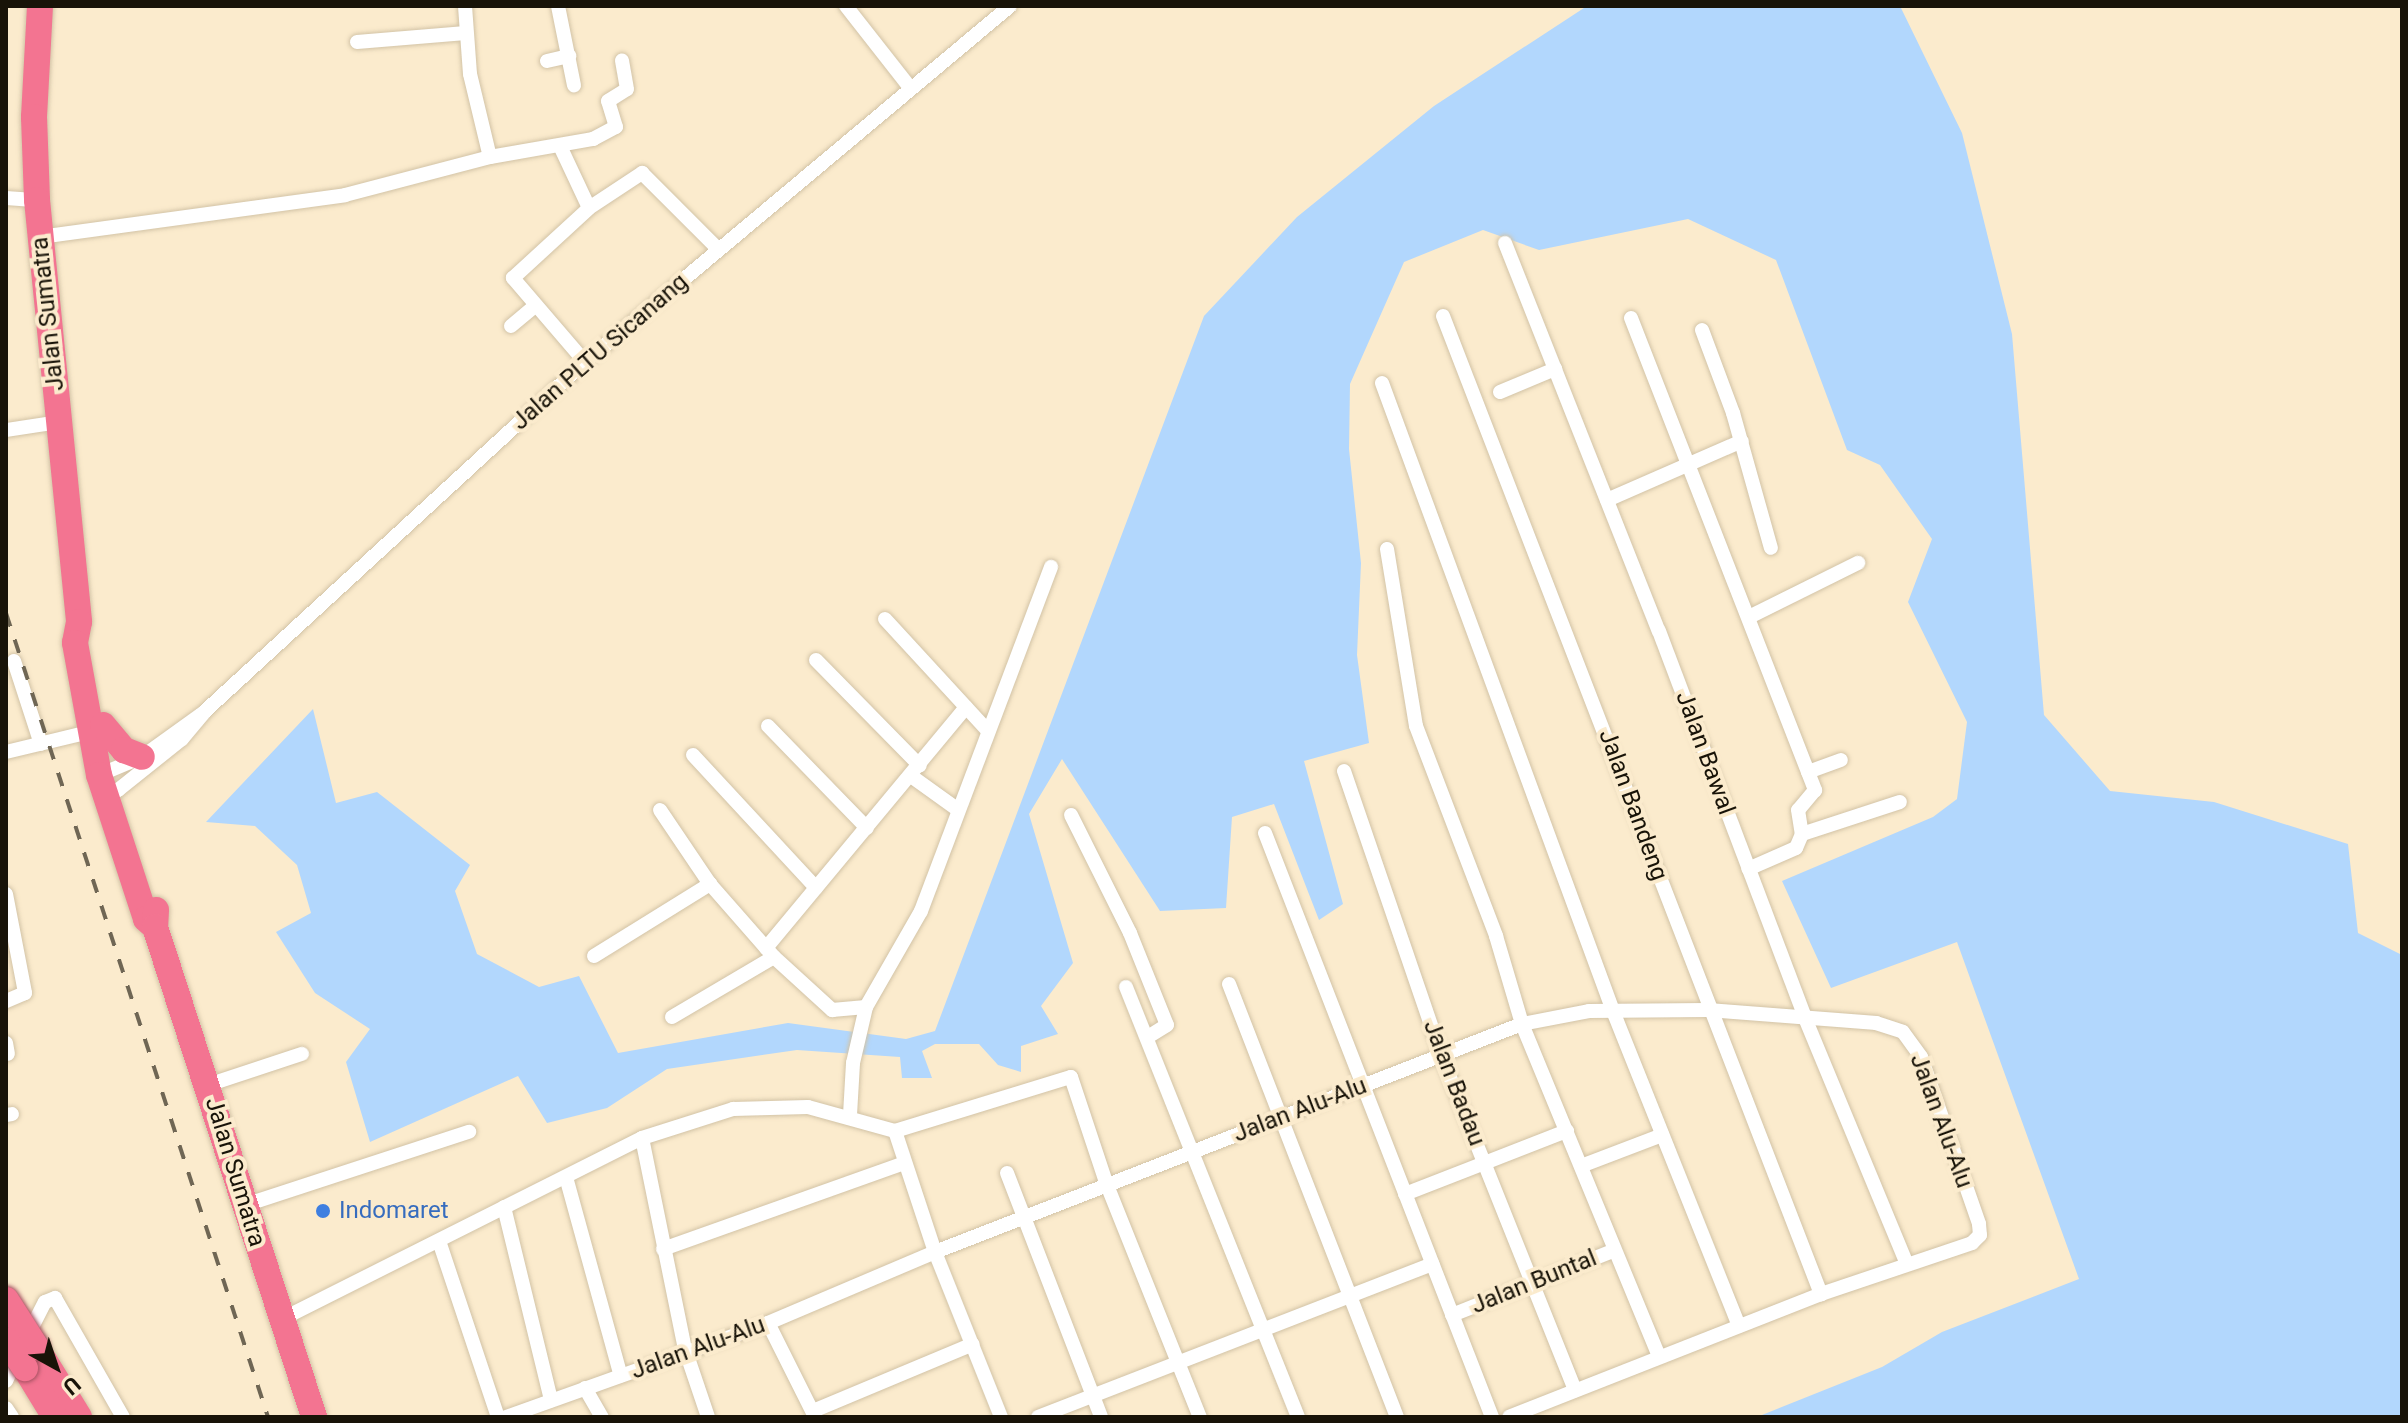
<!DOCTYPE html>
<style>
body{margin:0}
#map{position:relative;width:2408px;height:1423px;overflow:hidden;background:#fbebcd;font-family:Roboto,sans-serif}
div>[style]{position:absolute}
.water>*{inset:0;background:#b2d7fd}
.roads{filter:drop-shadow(0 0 2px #d2c3a6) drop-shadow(0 0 2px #d2c3a6)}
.street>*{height:14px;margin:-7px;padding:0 7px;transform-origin:7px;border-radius:7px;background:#fff}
.highway>*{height:26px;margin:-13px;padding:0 13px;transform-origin:13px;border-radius:13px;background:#f37491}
.rail>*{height:4px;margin-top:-2px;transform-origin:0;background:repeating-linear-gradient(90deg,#6f6654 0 14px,transparent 0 28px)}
.bridges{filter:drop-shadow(0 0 2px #a65261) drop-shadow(0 0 2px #a65261)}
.highway-bridge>*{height:26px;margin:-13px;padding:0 13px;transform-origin:13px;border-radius:13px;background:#f37491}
.dots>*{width:22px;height:22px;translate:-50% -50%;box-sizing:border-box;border:4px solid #fbebcd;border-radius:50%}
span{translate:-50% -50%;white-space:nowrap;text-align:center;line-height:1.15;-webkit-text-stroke:8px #fbebcd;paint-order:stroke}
.street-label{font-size:24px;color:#181308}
.shop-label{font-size:24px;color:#366cbe}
.left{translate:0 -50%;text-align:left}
.frame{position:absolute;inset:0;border:8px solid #181308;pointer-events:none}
.north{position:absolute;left:16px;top:1327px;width:80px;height:80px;-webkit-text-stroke:6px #fbebcd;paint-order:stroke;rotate:140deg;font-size:22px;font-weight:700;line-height:32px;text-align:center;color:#181308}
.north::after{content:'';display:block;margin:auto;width:28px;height:36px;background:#181308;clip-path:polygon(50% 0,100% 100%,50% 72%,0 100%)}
</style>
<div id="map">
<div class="water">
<i style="clip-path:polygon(1587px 6px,1900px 6px,1962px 133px,2012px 334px,2044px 715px,2110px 791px,2214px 802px,2348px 844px,2358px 933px,2402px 955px,2402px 1417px,1757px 1417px,1882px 1367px,1942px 1332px,2079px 1279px,1957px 942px,1831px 988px,1782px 881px,1933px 817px,1957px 799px,1967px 722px,1908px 602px,1932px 539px,1880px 465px,1847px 450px,1776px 260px,1688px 219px,1539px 250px,1483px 230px,1404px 262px,1350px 384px,1349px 449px,1361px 563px,1357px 655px,1369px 743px,1304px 761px,1343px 904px,1319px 920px,1274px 804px,1232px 817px,1226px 908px,1160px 911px,1062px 759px,1029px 814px,1073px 963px,1041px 1006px,1058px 1034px,1021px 1046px,1021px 1072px,998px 1065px,979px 1044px,935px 1044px,922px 1051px,932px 1078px,902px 1078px,900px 1057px,797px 1050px,667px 1069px,607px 1108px,547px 1123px,518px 1076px,370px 1142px,346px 1062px,370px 1029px,315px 993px,276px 932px,311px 913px,297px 865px,255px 826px,206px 822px,313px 709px,336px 803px,377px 792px,470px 865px,455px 891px,477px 954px,539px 987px,579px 976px,618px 1053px,788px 1023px,906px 1039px,935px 1031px,1204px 316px,1297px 217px,1434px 106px)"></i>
</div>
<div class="roads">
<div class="street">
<i style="left:465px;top:6px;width:68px;rotate:85.8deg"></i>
<i style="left:470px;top:74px;width:85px;rotate:76.5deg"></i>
<i style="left:558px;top:6px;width:81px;rotate:78.6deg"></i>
<i style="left:846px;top:6px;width:105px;rotate:51.9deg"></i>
<i style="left:357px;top:42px;width:109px;rotate:-4.7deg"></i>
<i style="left:547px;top:61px;width:23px;rotate:-13deg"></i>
<i style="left:560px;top:146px;width:68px;rotate:64.9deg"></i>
<i style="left:6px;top:198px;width:31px;rotate:4deg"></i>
<i style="left:40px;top:237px;width:308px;rotate:-7.8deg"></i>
<i style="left:345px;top:195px;width:150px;rotate:-14.7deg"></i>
<i style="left:490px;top:157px;width:105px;rotate:-9.9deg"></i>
<i style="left:593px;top:139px;width:26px;rotate:-28deg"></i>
<i style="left:616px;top:127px;width:27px;rotate:-107deg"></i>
<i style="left:608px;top:101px;width:22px;rotate:-32deg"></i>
<i style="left:627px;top:89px;width:29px;rotate:-100deg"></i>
<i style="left:1505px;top:243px;width:417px;rotate:68.4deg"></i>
<i style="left:1659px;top:631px;width:414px;rotate:69.3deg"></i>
<i style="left:1805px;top:1018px;width:264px;rotate:67.5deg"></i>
<i style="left:1443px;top:316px;width:1049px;rotate:68.87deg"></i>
<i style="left:1631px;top:318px;width:507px;rotate:68.7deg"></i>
<i style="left:1815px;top:790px;width:26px;rotate:130deg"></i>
<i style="left:1798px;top:810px;width:24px;rotate:81deg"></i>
<i style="left:1802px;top:834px;width:15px;rotate:113deg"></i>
<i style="left:1796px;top:848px;width:52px;rotate:156.4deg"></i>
<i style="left:511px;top:326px;width:31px;rotate:-40deg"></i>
<i style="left:1702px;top:330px;width:89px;rotate:69.5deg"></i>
<i style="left:1733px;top:413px;width:140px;rotate:74.3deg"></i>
<i style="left:585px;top:362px;width:111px;rotate:-130.6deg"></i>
<i style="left:513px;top:278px;width:103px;rotate:-42.6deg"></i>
<i style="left:589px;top:208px;width:64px;rotate:-33.4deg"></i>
<i style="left:642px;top:173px;width:107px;rotate:45deg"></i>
<i style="left:1382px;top:383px;width:669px;rotate:69.8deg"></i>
<i style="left:1613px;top:1011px;width:339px;rotate:68.2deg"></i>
<i style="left:1500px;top:392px;width:60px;rotate:-22.7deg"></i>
<i style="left:6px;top:430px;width:54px;rotate:-8.6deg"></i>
<i style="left:1607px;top:500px;width:147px;rotate:-23.6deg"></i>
<i style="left:1387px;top:549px;width:179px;rotate:80.7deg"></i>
<i style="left:1416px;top:726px;width:225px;rotate:69.1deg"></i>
<i style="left:1496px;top:936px;width:92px;rotate:73.5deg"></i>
<i style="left:1522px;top:1024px;width:359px;rotate:67.6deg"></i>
<i style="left:1749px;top:617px;width:122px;rotate:-26.4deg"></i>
<i style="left:885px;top:619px;width:152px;rotate:47.4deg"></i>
<i style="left:816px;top:660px;width:148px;rotate:45.5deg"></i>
<i style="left:14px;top:661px;width:87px;rotate:72deg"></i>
<i style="left:768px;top:726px;width:142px;rotate:45.9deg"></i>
<i style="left:6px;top:752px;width:85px;rotate:-13.5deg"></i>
<i style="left:693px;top:755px;width:181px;rotate:47.2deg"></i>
<i style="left:1344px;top:771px;width:300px;rotate:71.1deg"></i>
<i style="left:1441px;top:1055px;width:361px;rotate:68.2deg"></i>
<i style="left:1808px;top:772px;width:35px;rotate:-20deg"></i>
<i style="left:99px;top:775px;width:47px;rotate:-22.7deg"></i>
<i style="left:142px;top:757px;width:75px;rotate:-35.8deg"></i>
<i style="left:203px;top:713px;width:519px;rotate:-42.58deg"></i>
<i style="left:585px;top:362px;width:554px;rotate:-39.95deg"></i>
<i style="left:911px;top:776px;width:57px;rotate:35.7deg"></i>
<i style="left:104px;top:794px;width:15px;rotate:-16deg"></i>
<i style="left:118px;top:790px;width:82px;rotate:-38.6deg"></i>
<i style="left:182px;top:739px;width:33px;rotate:-50deg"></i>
<i style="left:660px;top:810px;width:89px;rotate:56deg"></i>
<i style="left:710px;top:884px;width:97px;rotate:48.8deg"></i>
<i style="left:774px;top:957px;width:79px;rotate:42.4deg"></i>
<i style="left:832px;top:1010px;width:34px;rotate:-5deg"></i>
<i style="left:1071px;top:815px;width:132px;rotate:63.4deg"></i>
<i style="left:1130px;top:933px;width:99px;rotate:68.1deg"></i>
<i style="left:1167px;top:1025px;width:22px;rotate:148deg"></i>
<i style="left:1265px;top:833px;width:627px;rotate:68.76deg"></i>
<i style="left:1802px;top:834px;width:103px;rotate:-18.1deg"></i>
<i style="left:6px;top:894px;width:101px;rotate:79.1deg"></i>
<i style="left:25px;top:993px;width:21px;rotate:157deg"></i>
<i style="left:766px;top:948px;width:313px;rotate:-50.3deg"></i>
<i style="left:594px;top:956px;width:137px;rotate:-31.8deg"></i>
<i style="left:1229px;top:984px;width:464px;rotate:68.8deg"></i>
<i style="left:1126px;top:987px;width:463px;rotate:68.2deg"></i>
<i style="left:672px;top:1017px;width:118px;rotate:-30.5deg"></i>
<i style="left:6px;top:1043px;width:11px;rotate:80deg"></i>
<i style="left:208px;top:1085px;width:99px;rotate:-18.3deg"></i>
<i style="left:6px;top:1115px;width:6px;rotate:-9deg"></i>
<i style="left:850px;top:1115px;width:52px;rotate:-86.7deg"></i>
<i style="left:853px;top:1063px;width:57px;rotate:-76.9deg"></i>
<i style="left:866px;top:1007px;width:111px;rotate:-60.2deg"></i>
<i style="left:921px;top:911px;width:368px;rotate:-69.3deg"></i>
<i style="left:895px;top:1131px;width:184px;rotate:-17.1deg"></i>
<i style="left:1071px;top:1077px;width:114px;rotate:71.6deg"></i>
<i style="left:1107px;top:1185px;width:250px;rotate:68.2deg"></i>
<i style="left:642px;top:1138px;width:215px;rotate:78.5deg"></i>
<i style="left:685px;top:1349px;width:72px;rotate:71.3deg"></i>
<i style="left:1581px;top:1166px;width:87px;rotate:-20.9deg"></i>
<i style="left:1007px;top:1173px;width:261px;rotate:68.9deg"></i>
<i style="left:566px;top:1177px;width:206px;rotate:74.6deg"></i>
<i style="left:1405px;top:1194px;width:174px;rotate:-21.3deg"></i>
<i style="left:245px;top:1205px;width:236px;rotate:-18.1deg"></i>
<i style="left:504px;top:1207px;width:199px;rotate:76.3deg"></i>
<i style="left:439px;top:1241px;width:186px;rotate:71.5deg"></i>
<i style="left:663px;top:1249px;width:256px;rotate:-19.6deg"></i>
<i style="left:1452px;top:1315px;width:175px;rotate:-21.7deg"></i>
<i style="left:282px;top:1319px;width:403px;rotate:-26.7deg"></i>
<i style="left:642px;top:1138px;width:96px;rotate:-17.7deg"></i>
<i style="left:733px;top:1109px;width:75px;rotate:-1.5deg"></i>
<i style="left:808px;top:1107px;width:90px;rotate:15.4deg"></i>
<i style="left:895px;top:1131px;width:127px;rotate:71.7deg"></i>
<i style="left:935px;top:1252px;width:178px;rotate:68.2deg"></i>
<i style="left:768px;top:1323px;width:105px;rotate:63.4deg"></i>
<i style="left:27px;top:1337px;width:39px;rotate:-63deg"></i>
<i style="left:45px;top:1302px;width:11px;rotate:-22deg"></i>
<i style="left:55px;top:1298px;width:137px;rotate:60.3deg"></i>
<i style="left:6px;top:1381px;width:29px;rotate:-65deg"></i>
<i style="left:585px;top:1388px;width:34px;rotate:60deg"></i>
<i style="left:6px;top:1408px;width:11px;rotate:56deg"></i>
<i style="left:813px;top:1411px;width:173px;rotate:-22.7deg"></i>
<i style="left:506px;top:1417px;width:278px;rotate:-19.7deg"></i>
<i style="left:768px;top:1323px;width:181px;rotate:-23deg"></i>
<i style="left:935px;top:1252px;width:630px;rotate:-21.23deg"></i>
<i style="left:1522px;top:1024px;width:68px;rotate:-11deg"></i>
<i style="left:1589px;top:1011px;width:119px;rotate:-0.5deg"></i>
<i style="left:1708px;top:1010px;width:169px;rotate:4.4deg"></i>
<i style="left:1876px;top:1023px;width:28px;rotate:18deg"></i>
<i style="left:1903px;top:1032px;width:31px;rotate:54deg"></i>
<i style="left:1921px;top:1057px;width:177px;rotate:70.8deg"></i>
<i style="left:1979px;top:1224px;width:11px;rotate:85deg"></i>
<i style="left:1980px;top:1235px;width:11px;rotate:135deg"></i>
<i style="left:1972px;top:1243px;width:159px;rotate:161.3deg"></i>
<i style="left:1821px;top:1294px;width:335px;rotate:158.5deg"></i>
<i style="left:1038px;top:1417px;width:423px;rotate:-21.2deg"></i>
</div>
<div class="highway">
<i style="left:40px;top:6px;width:111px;rotate:93.1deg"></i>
<i style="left:34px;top:117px;width:83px;rotate:87.9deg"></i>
<i style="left:37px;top:200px;width:424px;rotate:84.3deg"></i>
<i style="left:79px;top:622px;width:21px;rotate:101deg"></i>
<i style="left:75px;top:643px;width:134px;rotate:79.7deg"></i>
<i style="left:99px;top:775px;width:151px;rotate:71.9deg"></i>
<i style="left:146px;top:919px;width:12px;rotate:42deg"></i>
<i style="left:103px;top:725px;width:33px;rotate:50deg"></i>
<i style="left:124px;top:750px;width:19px;rotate:21deg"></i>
<i style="left:156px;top:910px;width:17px;rotate:93deg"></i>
<i style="left:155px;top:927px;width:515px;rotate:72.02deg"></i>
<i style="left:36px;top:1347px;width:82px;rotate:58.4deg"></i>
<i style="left:25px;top:1368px;width:57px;rotate:58.5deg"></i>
</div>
</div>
<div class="rail">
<i style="left:6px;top:613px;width:846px;rotate:71.95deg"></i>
</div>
<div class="bridges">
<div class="highway-bridge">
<i style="left:6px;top:1300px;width:56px;rotate:57.4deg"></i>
<i style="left:6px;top:1340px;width:34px;rotate:56deg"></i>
</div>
</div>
<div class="dots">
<i style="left:323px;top:1211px;background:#3f7fe0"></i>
</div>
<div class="street-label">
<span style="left:48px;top:314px;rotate:-96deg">Jalan Sumatra</span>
<span style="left:600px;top:352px;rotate:-41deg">Jalan PLTU Sicanang</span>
<span style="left:1705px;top:753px;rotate:70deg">Jalan Bawal</span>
<span style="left:1633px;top:805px;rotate:70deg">Jalan Bandeng</span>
<span style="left:1454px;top:1083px;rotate:69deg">Jalan Badau</span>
<span style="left:1300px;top:1110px;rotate:-21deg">Jalan Alu-Alu</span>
<span style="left:1941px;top:1121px;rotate:70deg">Jalan Alu-Alu</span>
<span style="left:235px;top:1172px;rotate:73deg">Jalan Sumatra</span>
<span style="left:1534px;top:1282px;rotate:-22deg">Jalan Buntal</span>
<span style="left:698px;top:1348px;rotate:-20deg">Jalan Alu-Alu</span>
</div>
<div class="shop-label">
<span class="left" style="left:339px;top:1211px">Indomaret</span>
</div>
<div class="frame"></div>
<div class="north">U</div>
</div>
